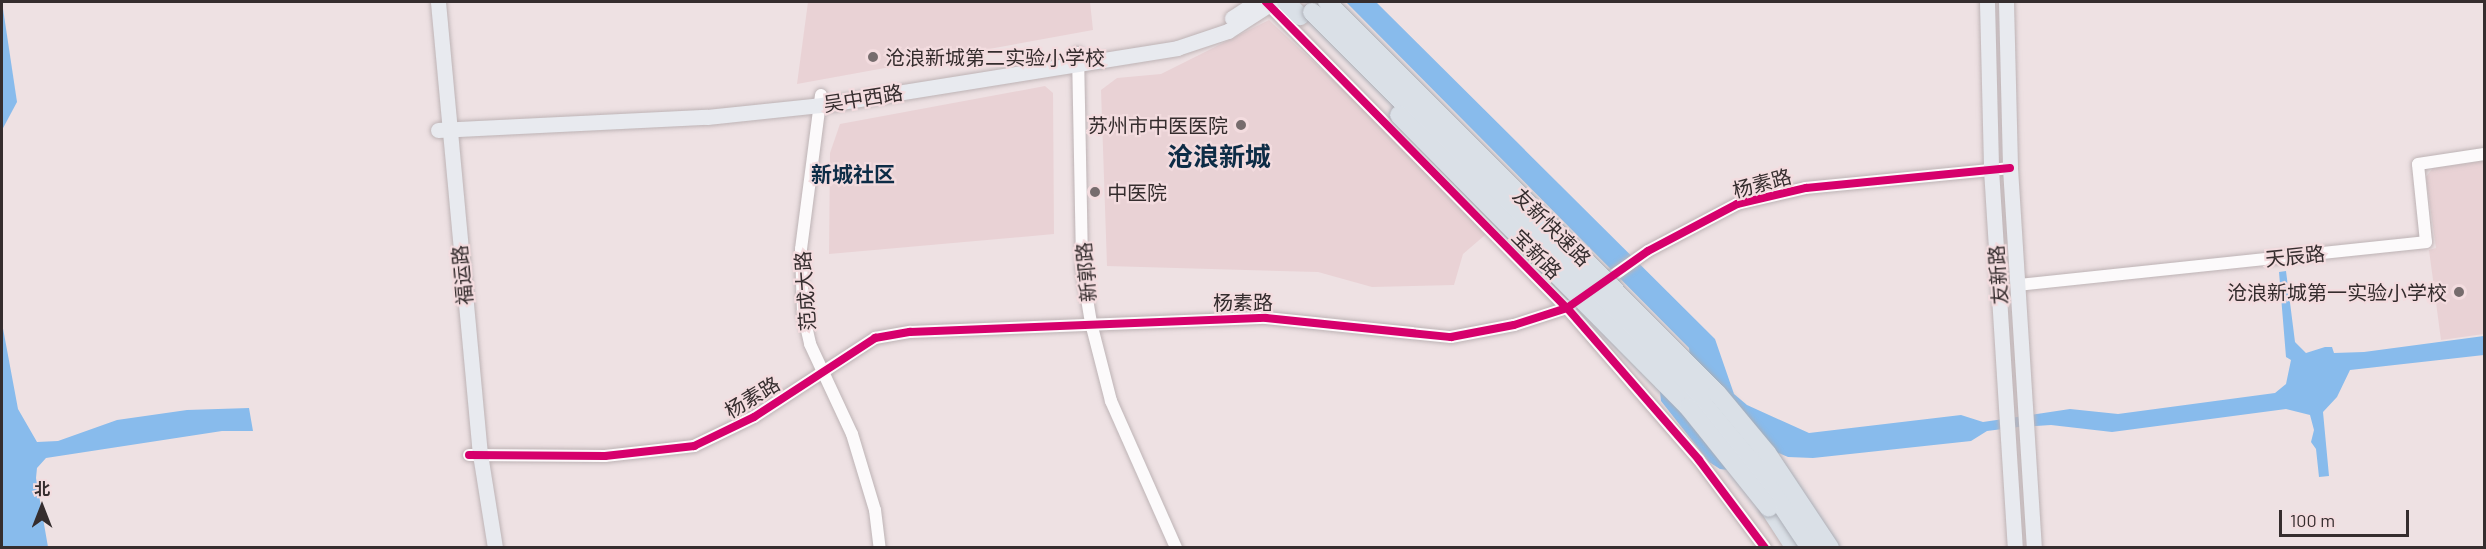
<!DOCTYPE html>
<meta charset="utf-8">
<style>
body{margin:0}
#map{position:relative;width:2486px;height:549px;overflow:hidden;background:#eee1e3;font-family:Barlow,"Noto Sans SC",sans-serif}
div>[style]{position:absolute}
.built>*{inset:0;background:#e9d2d5}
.water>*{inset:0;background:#88bbec}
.roads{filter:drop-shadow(0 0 2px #bdb3b5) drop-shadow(0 0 2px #bdb3b5)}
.minor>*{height:12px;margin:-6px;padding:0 6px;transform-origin:6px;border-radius:6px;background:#fcfafb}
.major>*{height:15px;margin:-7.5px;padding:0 7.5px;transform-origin:7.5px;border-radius:7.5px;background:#e8eaef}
.highway>*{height:18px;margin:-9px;padding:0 9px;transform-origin:9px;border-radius:9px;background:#dae0e7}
.bridges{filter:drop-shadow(0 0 2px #abaeb6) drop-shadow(0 0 2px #abaeb6)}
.highway-bridge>*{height:18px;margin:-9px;padding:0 9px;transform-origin:9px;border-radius:9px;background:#dae0e7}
.cycleway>*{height:8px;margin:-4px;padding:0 4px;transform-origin:4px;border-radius:4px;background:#d6006c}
.dots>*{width:16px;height:16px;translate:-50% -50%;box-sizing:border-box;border:3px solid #f3dcdf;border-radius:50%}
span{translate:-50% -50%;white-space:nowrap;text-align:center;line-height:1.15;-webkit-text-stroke:4.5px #f3dcdf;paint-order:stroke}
.poi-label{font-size:20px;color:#352d2e}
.left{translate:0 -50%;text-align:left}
.right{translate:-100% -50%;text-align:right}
.street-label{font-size:20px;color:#352d2e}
.neighbourhood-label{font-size:21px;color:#0d2c46;font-weight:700}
.district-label{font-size:26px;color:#0d2c46;font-weight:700}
.frame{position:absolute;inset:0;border:3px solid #352d2e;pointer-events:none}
.north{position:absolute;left:12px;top:477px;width:60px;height:60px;-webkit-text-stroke:4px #f3dcdf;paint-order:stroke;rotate:0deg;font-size:16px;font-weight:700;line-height:24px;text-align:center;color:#352d2e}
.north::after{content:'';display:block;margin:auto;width:21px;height:27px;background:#352d2e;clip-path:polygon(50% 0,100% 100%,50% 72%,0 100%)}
.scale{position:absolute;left:2279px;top:510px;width:130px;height:27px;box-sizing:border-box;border:3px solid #352d2e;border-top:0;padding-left:8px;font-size:18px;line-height:21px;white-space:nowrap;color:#352d2e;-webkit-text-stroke:4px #f3dcdf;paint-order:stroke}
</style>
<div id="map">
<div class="built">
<i style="clip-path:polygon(808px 2px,1090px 2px,1093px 30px,797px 84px)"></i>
<i style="clip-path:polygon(1269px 20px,1417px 159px,1485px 235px,1463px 254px,1454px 285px,1372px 287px,1318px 272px,1107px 266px,1101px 90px,1117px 78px,1161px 74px)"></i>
<i style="clip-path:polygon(1045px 86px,1053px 93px,1054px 234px,829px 254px,830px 153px,840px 124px)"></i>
<i style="clip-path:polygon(2484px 161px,2484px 334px,2441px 340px,2429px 250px,2436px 248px,2426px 177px,2433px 168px)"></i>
</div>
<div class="water">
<i style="clip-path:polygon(2px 2px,17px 102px,2px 130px)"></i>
<i style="clip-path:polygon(1346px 2px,1376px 2px,1715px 339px,1734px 394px,1747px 405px,1809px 433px,1961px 415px,1983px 422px,2070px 409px,2118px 414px,2275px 393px,2286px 384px,2291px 360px,2286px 357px,2279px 272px,2286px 271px,2295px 342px,2306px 353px,2325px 347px,2332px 347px,2334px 353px,2364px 352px,2484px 336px,2484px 355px,2350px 370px,2337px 397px,2323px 412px,2329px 476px,2319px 477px,2316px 449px,2311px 442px,2314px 430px,2310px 415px,2286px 409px,2112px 432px,2051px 425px,2018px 427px,1987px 431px,1971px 441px,1813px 458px,1788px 457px,1776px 452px,1728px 470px,1720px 469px,1709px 462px,1661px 401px,1660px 391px,1690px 356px,1689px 348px)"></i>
<i style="clip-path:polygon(2px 323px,18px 409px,37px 442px,58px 441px,117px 420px,187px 410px,249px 408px,253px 431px,222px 431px,46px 458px,37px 468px,36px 478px,48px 547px,2px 547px)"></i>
</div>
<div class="roads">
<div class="minor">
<i style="left:1266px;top:2px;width:429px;rotate:45.5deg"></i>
<i style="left:1567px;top:308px;width:201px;rotate:49deg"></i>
<i style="left:1699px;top:460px;width:110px;rotate:53.1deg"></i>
<i style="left:1078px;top:53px;width:216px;rotate:88.9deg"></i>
<i style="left:1082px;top:269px;width:55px;rotate:80.5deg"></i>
<i style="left:1091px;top:323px;width:81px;rotate:75.6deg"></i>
<i style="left:1111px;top:401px;width:161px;rotate:66.1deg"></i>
<i style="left:821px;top:95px;width:155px;rotate:97.4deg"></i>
<i style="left:801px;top:249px;width:64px;rotate:88.2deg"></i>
<i style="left:803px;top:313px;width:32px;rotate:77deg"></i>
<i style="left:810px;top:344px;width:99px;rotate:65deg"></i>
<i style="left:852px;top:434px;width:79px;rotate:73.2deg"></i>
<i style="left:875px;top:510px;width:38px;rotate:83deg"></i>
<i style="left:1600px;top:285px;width:59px;rotate:-35.3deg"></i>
<i style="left:1648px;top:251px;width:101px;rotate:-27.8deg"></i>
<i style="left:1737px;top:204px;width:71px;rotate:-13.1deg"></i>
<i style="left:1806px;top:188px;width:205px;rotate:-5.6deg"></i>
<i style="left:2018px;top:285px;width:410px;rotate:-6deg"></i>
<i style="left:2426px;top:242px;width:78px;rotate:-95.9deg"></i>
<i style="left:2418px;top:164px;width:67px;rotate:-8.6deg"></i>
<i style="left:469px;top:455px;width:136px;rotate:0.4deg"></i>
<i style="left:605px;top:456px;width:90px;rotate:-6.4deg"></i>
<i style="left:694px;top:446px;width:67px;rotate:-25.8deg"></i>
<i style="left:754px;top:417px;width:145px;rotate:-33.1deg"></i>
<i style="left:875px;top:338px;width:36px;rotate:-10deg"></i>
<i style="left:910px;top:332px;width:356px;rotate:-2.3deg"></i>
<i style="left:1266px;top:318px;width:186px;rotate:5.9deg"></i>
<i style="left:1451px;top:337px;width:64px;rotate:-10.8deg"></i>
<i style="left:1514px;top:325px;width:56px;rotate:-17.8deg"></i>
<i style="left:1567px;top:308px;width:22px;rotate:-36deg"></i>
</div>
<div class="major">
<i style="left:438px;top:2px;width:454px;rotate:84.7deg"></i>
<i style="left:480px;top:454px;width:95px;rotate:80.9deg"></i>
<i style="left:1987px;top:2px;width:167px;rotate:88.6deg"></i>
<i style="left:1991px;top:169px;width:380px;rotate:86.4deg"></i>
<i style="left:2006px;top:2px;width:166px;rotate:88.6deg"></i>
<i style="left:2010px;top:168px;width:381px;rotate:86.4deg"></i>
<i style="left:1232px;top:18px;width:30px;rotate:-33deg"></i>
<i style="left:438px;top:130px;width:269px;rotate:-2.8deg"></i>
<i style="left:707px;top:117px;width:116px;rotate:-6deg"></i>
<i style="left:822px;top:105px;width:360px;rotate:-9.1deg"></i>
<i style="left:1177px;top:48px;width:54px;rotate:-18.4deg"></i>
<i style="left:1228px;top:31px;width:54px;rotate:-32.8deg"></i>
</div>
<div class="highway">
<i style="left:1286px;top:2px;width:20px;rotate:45deg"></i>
<i style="left:1769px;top:508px;width:48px;rotate:57deg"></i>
</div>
</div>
<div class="bridges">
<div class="highway-bridge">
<i style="left:1327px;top:2px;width:552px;rotate:45.07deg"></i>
<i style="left:1717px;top:393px;width:78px;rotate:50.2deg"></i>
<i style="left:1767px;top:453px;width:114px;rotate:56.4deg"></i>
<i style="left:1312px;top:12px;width:556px;rotate:45.07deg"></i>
<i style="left:1705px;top:406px;width:80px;rotate:50.1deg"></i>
<i style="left:1756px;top:467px;width:97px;rotate:56.3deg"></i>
<i style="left:1399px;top:115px;width:411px;rotate:45.3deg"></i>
<i style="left:1688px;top:407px;width:129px;rotate:51.3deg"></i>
</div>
</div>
<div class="cycleway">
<i style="left:1266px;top:2px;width:429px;rotate:45.5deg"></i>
<i style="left:1567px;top:308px;width:201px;rotate:49deg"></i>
<i style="left:1699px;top:460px;width:110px;rotate:53.1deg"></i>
<i style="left:469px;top:455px;width:136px;rotate:0.4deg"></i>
<i style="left:605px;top:456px;width:90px;rotate:-6.4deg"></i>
<i style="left:694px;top:446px;width:67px;rotate:-25.8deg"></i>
<i style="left:754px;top:417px;width:145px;rotate:-33.1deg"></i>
<i style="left:875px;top:338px;width:36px;rotate:-10deg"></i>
<i style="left:910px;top:332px;width:356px;rotate:-2.3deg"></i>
<i style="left:1266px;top:318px;width:186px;rotate:5.9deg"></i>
<i style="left:1451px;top:337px;width:64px;rotate:-10.8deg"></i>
<i style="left:1514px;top:325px;width:56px;rotate:-17.8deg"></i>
<i style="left:1567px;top:308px;width:99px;rotate:-35.1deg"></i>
<i style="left:1648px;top:251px;width:101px;rotate:-27.8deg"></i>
<i style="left:1737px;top:204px;width:71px;rotate:-13.1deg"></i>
<i style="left:1806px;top:188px;width:205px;rotate:-5.6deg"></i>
</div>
<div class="dots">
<i style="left:873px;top:57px;background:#766c6d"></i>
<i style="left:1241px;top:125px;background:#766c6d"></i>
<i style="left:1095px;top:192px;background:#766c6d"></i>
<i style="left:2459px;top:292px;background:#766c6d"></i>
</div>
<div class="poi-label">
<span class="left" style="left:885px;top:57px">沧浪新城第二实验小学校</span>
<span class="right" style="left:1228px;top:125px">苏州市中医医院</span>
<span class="left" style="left:1107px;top:192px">中医院</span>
<span class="right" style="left:2447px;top:292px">沧浪新城第一实验小学校</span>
</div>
<div class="street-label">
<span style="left:863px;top:98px;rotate:-9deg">吴中西路</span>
<span style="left:1762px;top:183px;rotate:-15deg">杨素路</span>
<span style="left:1552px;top:227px;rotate:45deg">友新快速路</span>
<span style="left:1537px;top:254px;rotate:45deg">宝新路</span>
<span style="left:2295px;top:256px;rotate:-6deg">天辰路</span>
<span style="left:1086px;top:272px;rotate:-95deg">新郭路</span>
<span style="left:462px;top:275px;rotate:-95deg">福运路</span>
<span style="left:1998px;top:275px;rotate:-94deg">友新路</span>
<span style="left:805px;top:291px;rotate:-94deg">范成大路</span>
<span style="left:1243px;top:302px">杨素路</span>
<span style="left:752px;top:397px;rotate:-31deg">杨素路</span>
</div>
<div class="neighbourhood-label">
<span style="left:853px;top:174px">新城社区</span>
</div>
<div class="district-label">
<span style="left:1219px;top:156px">沧浪新城</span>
</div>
<div class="frame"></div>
<div class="north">北</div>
<div class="scale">100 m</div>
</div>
